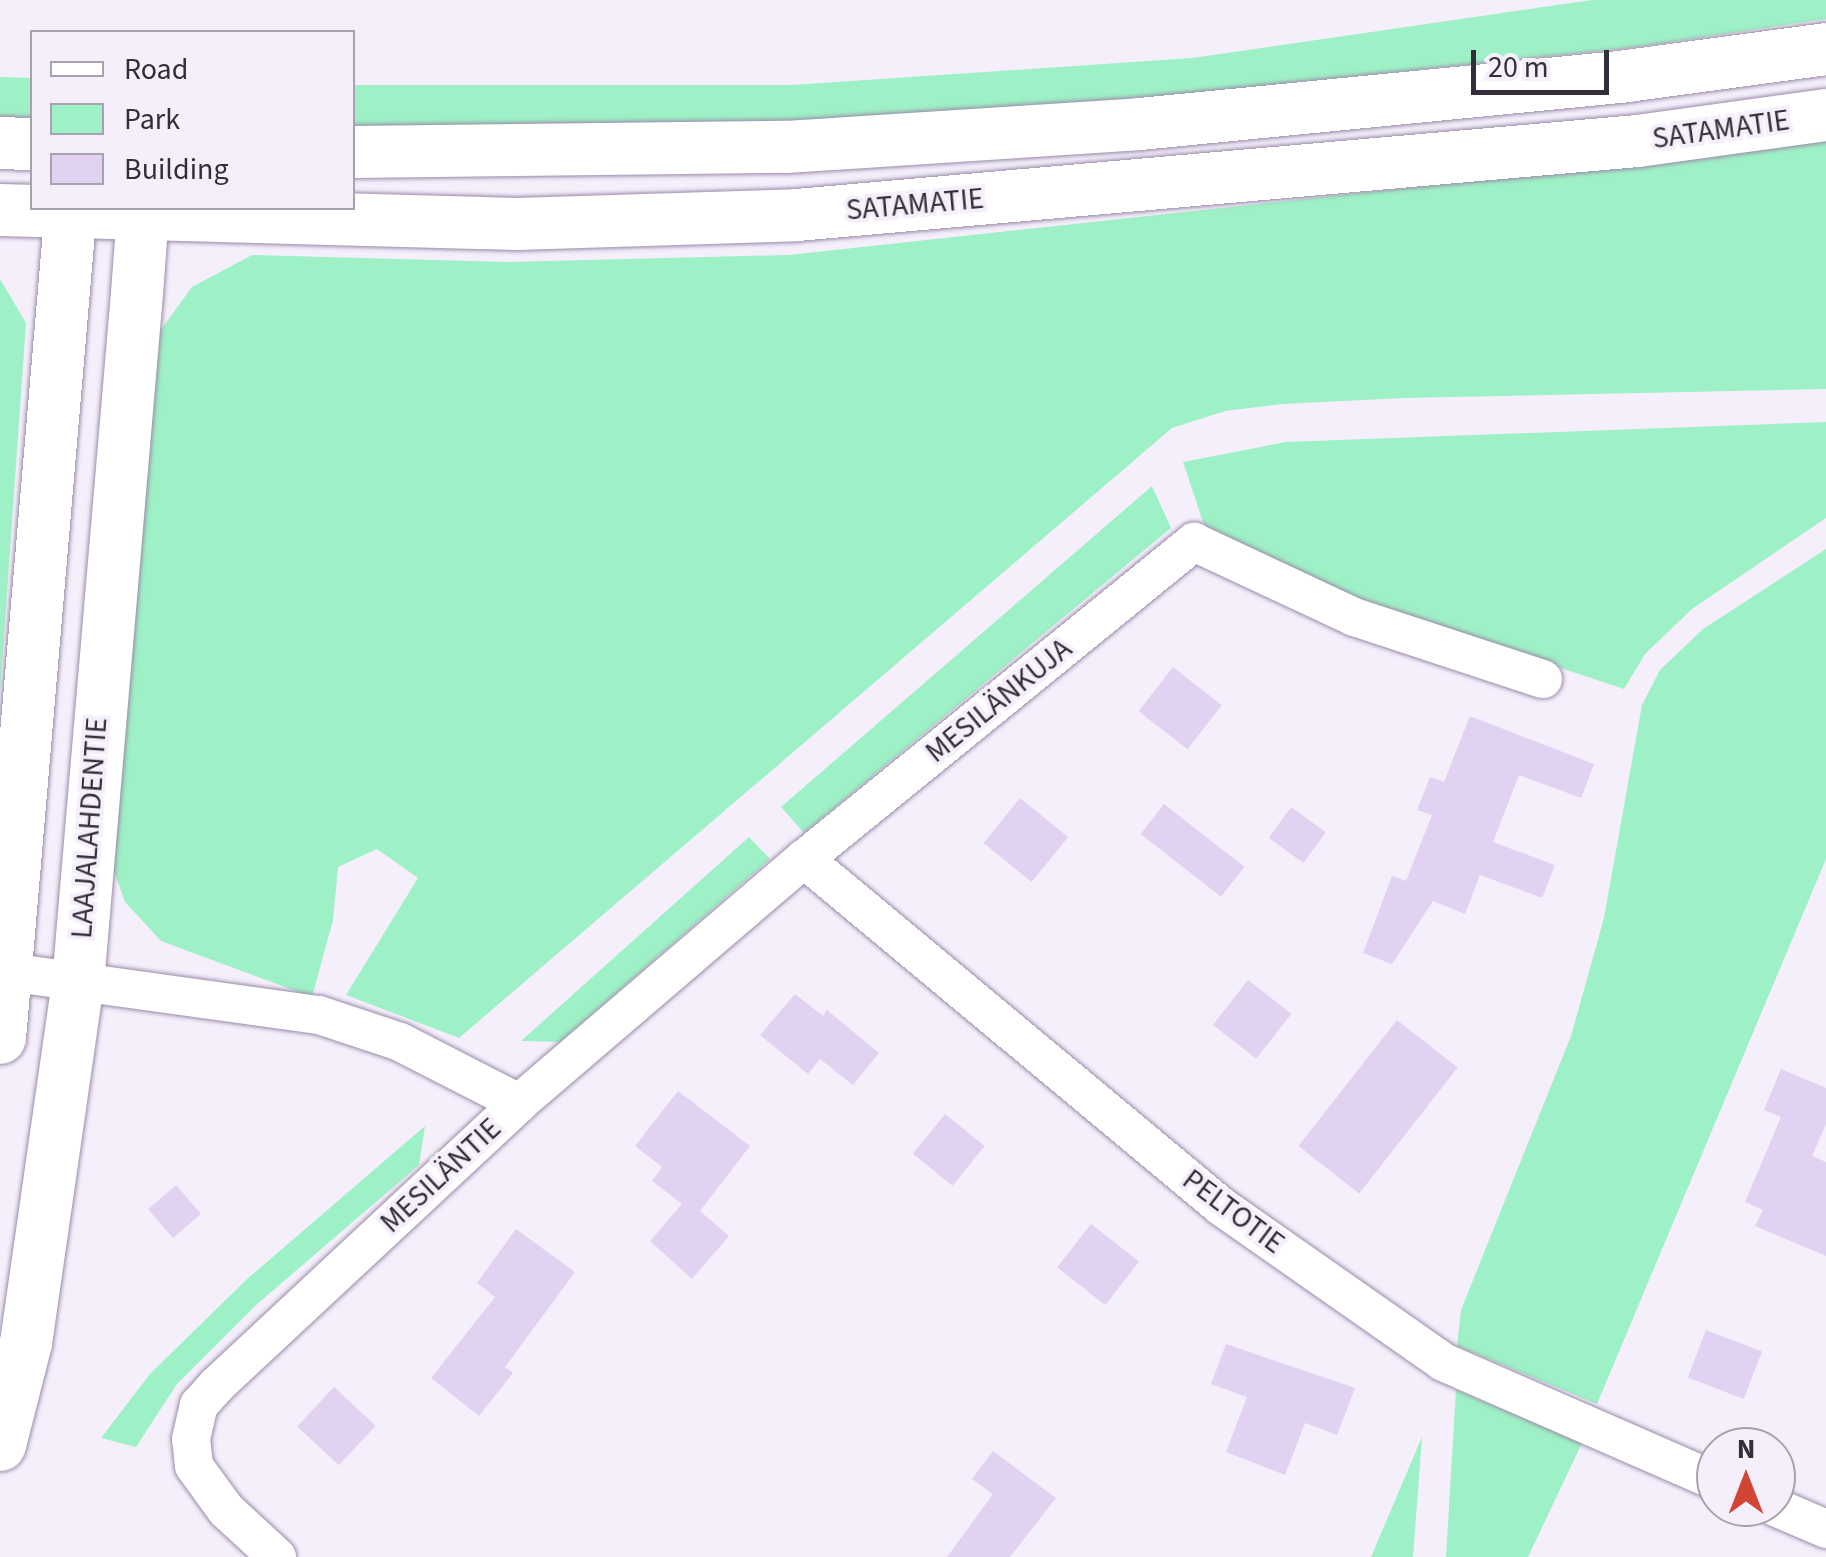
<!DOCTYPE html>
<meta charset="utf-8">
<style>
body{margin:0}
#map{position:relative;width:1826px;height:1557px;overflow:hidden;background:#f5effc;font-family:"Source Sans 3",sans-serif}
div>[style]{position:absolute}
.green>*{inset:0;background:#9ef0c6;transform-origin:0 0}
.building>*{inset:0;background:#e2d2f2;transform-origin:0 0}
.roads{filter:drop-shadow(0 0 2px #9a8ba8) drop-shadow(0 0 2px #9a8ba8)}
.street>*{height:38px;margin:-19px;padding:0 19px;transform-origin:19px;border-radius:19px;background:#fff}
.secondary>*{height:52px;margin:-26px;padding:0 26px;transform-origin:26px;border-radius:26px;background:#fff}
span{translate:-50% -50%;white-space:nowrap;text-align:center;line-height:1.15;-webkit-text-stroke:8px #f5effc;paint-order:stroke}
.street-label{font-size:30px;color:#342e3a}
.legend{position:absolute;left:30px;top:30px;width:325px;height:180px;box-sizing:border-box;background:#f5effc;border:2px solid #a8a2ae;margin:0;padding:12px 18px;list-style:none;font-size:30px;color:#342e3a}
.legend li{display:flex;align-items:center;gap:20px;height:50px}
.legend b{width:50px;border:2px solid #a8a2ae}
.north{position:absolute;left:1696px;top:1427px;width:100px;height:100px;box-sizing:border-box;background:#f5effc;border:2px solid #a8a2ae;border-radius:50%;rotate:0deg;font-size:28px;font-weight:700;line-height:40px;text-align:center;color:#342e3a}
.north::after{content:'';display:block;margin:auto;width:35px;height:45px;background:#d24536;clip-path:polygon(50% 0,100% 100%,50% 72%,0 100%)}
.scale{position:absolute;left:1471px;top:50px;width:138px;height:45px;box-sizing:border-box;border:5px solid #342e3a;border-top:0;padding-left:12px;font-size:30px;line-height:35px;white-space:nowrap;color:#342e3a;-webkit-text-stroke:8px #f5effc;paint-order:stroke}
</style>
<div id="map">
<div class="green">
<i style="clip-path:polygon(1592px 0,1826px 0,1826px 19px,1637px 47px,1195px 93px,785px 126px,353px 129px,353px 85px,792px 85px,1192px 58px)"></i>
<i style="left:0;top:77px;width:32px;height:40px;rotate:2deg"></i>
<i style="clip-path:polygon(1826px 137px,1826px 389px,1404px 398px,1283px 404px,1225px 411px,1172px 428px,459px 1038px,346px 995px,418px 878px,377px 849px,338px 867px,333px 920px,312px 997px,161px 941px,125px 902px,111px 863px,160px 331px,192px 287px,252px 255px,506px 262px,789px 255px,1635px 163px)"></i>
<i style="clip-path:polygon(0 279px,26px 323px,0 692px)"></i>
<i style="clip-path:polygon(1826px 422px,1826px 518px,1692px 609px,1645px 654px,1624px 689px,1350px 598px,1205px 528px,1183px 462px,1286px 442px)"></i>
<i style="clip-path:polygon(1152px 486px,1171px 528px,804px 833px,781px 807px)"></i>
<i style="clip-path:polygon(1826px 549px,1826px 859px,1597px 1404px,1457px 1346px,1461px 1310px,1571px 1036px,1604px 918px,1642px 705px,1660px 670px,1703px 629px)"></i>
<i style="clip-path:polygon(749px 837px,770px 859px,560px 1042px,521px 1041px)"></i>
<i style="clip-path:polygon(425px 1126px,419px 1165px,256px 1305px,177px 1384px,136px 1447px,101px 1438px,150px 1374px,246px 1280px)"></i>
<i style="clip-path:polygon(1456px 1390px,1582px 1443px,1528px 1557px,1446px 1557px)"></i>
<i style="clip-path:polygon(1422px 1437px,1413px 1557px,1371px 1557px)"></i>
</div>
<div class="building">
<i style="left:1173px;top:667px;width:62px;height:56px;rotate:38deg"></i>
<i style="clip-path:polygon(1470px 716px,1594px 764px,1581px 798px,1519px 775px,1493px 842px,1555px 865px,1542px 898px,1480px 875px,1465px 914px,1433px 901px,1392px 964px,1363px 953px,1392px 876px,1406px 881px,1432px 815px,1417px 810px,1430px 777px,1444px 782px)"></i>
<i style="left:1020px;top:798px;width:62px;height:58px;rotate:39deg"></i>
<i style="left:1164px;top:804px;width:102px;height:38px;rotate:38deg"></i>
<i style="left:1291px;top:807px;width:43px;height:38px;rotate:36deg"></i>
<i style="left:1248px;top:980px;width:55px;height:57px;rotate:38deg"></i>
<i style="clip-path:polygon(795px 994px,823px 1016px,827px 1010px,879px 1053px,853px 1085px,820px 1059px,808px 1074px,760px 1035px)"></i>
<i style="left:1397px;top:1020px;width:77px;height:160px;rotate:38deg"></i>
<i style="clip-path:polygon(1781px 1069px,1826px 1088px,1826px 1124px,1812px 1156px,1826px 1162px,1826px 1256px,1755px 1226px,1763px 1210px,1745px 1202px,1781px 1117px,1764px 1110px)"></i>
<i style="clip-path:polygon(678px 1091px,750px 1146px,700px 1211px,729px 1236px,692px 1279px,650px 1241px,682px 1204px,652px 1181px,662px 1167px,635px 1146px)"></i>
<i style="left:945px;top:1114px;width:51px;height:51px;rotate:39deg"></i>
<i style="left:176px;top:1185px;width:38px;height:37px;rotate:49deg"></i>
<i style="left:1091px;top:1224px;width:61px;height:55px;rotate:38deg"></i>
<i style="clip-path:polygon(516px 1229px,575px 1272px,505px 1367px,513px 1373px,479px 1416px,431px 1378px,495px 1297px,477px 1283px)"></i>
<i style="left:1706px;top:1330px;width:60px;height:51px;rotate:21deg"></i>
<i style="clip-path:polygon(1226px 1344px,1355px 1388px,1337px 1435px,1305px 1423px,1285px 1475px,1226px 1452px,1247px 1397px,1211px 1384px)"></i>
<i style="left:334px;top:1387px;width:57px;height:54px;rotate:43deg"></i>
<i style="clip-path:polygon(993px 1451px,1056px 1498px,1010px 1557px,947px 1557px,993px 1494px,972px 1479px)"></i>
</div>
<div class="roads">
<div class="street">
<i style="left:804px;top:859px;width:544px;rotate:39.78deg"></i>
<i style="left:1222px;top:1207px;width:270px;rotate:35deg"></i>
<i style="left:1443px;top:1362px;width:298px;rotate:23.6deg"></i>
<i style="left:8px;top:972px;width:314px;rotate:7.9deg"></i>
<i style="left:319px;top:1015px;width:85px;rotate:18.4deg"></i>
<i style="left:400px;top:1042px;width:134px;rotate:27.1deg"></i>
<i style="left:1775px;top:1507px;width:56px;rotate:23.3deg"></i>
<i style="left:277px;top:1557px;width:69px;rotate:-137.3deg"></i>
<i style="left:226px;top:1510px;width:54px;rotate:-126deg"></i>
<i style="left:194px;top:1466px;width:27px;rotate:-96deg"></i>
<i style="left:191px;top:1439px;width:35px;rotate:-77deg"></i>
<i style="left:199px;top:1405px;width:27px;rotate:-48deg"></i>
<i style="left:217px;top:1385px;width:413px;rotate:-43deg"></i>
<i style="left:519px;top:1103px;width:375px;rotate:-40.6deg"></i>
<i style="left:804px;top:859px;width:503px;rotate:-39.1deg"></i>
<i style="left:1194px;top:542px;width:177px;rotate:25.1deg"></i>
<i style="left:1354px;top:617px;width:199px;rotate:18.2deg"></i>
</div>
<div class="secondary">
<i style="left:0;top:143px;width:32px;rotate:2deg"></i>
<i style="left:352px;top:152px;width:434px;rotate:-0.7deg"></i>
<i style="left:786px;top:147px;width:355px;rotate:-3.7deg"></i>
<i style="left:1140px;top:124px;width:489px;rotate:-5.6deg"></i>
<i style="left:1627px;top:76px;width:201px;rotate:-7.7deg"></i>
<i style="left:0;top:210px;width:517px;rotate:1.55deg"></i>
<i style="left:517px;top:224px;width:280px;rotate:-1.8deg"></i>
<i style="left:797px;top:215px;width:844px;rotate:-5.03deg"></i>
<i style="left:1638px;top:141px;width:190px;rotate:-7.9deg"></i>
<i style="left:0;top:1038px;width:833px;rotate:-85.11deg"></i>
<i style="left:0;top:1445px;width:105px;rotate:-75.7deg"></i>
<i style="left:26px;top:1343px;width:364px;rotate:-81.8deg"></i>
<i style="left:78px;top:983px;width:693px;rotate:-85.11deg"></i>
<i style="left:137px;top:293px;width:79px;rotate:-85.7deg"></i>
<i style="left:143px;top:214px;width:7px;rotate:-124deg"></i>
</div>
</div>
<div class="street-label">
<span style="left:1721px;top:130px;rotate:-8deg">SATAMATIE</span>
<span style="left:915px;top:205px;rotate:-5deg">SATAMATIE</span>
<span style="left:999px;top:701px;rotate:-39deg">MESILÄNKUJA</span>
<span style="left:90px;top:828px;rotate:-86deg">LAAJALAHDENTIE</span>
<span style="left:441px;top:1176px;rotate:-43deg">MESILÄNTIE</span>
<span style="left:1233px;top:1212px;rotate:37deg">PELTOTIE</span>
</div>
<ul class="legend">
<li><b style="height:12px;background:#fff"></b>Road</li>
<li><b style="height:28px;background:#9ef0c6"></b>Park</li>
<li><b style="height:28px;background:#e2d2f2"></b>Building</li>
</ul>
<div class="north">N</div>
<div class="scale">20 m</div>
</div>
